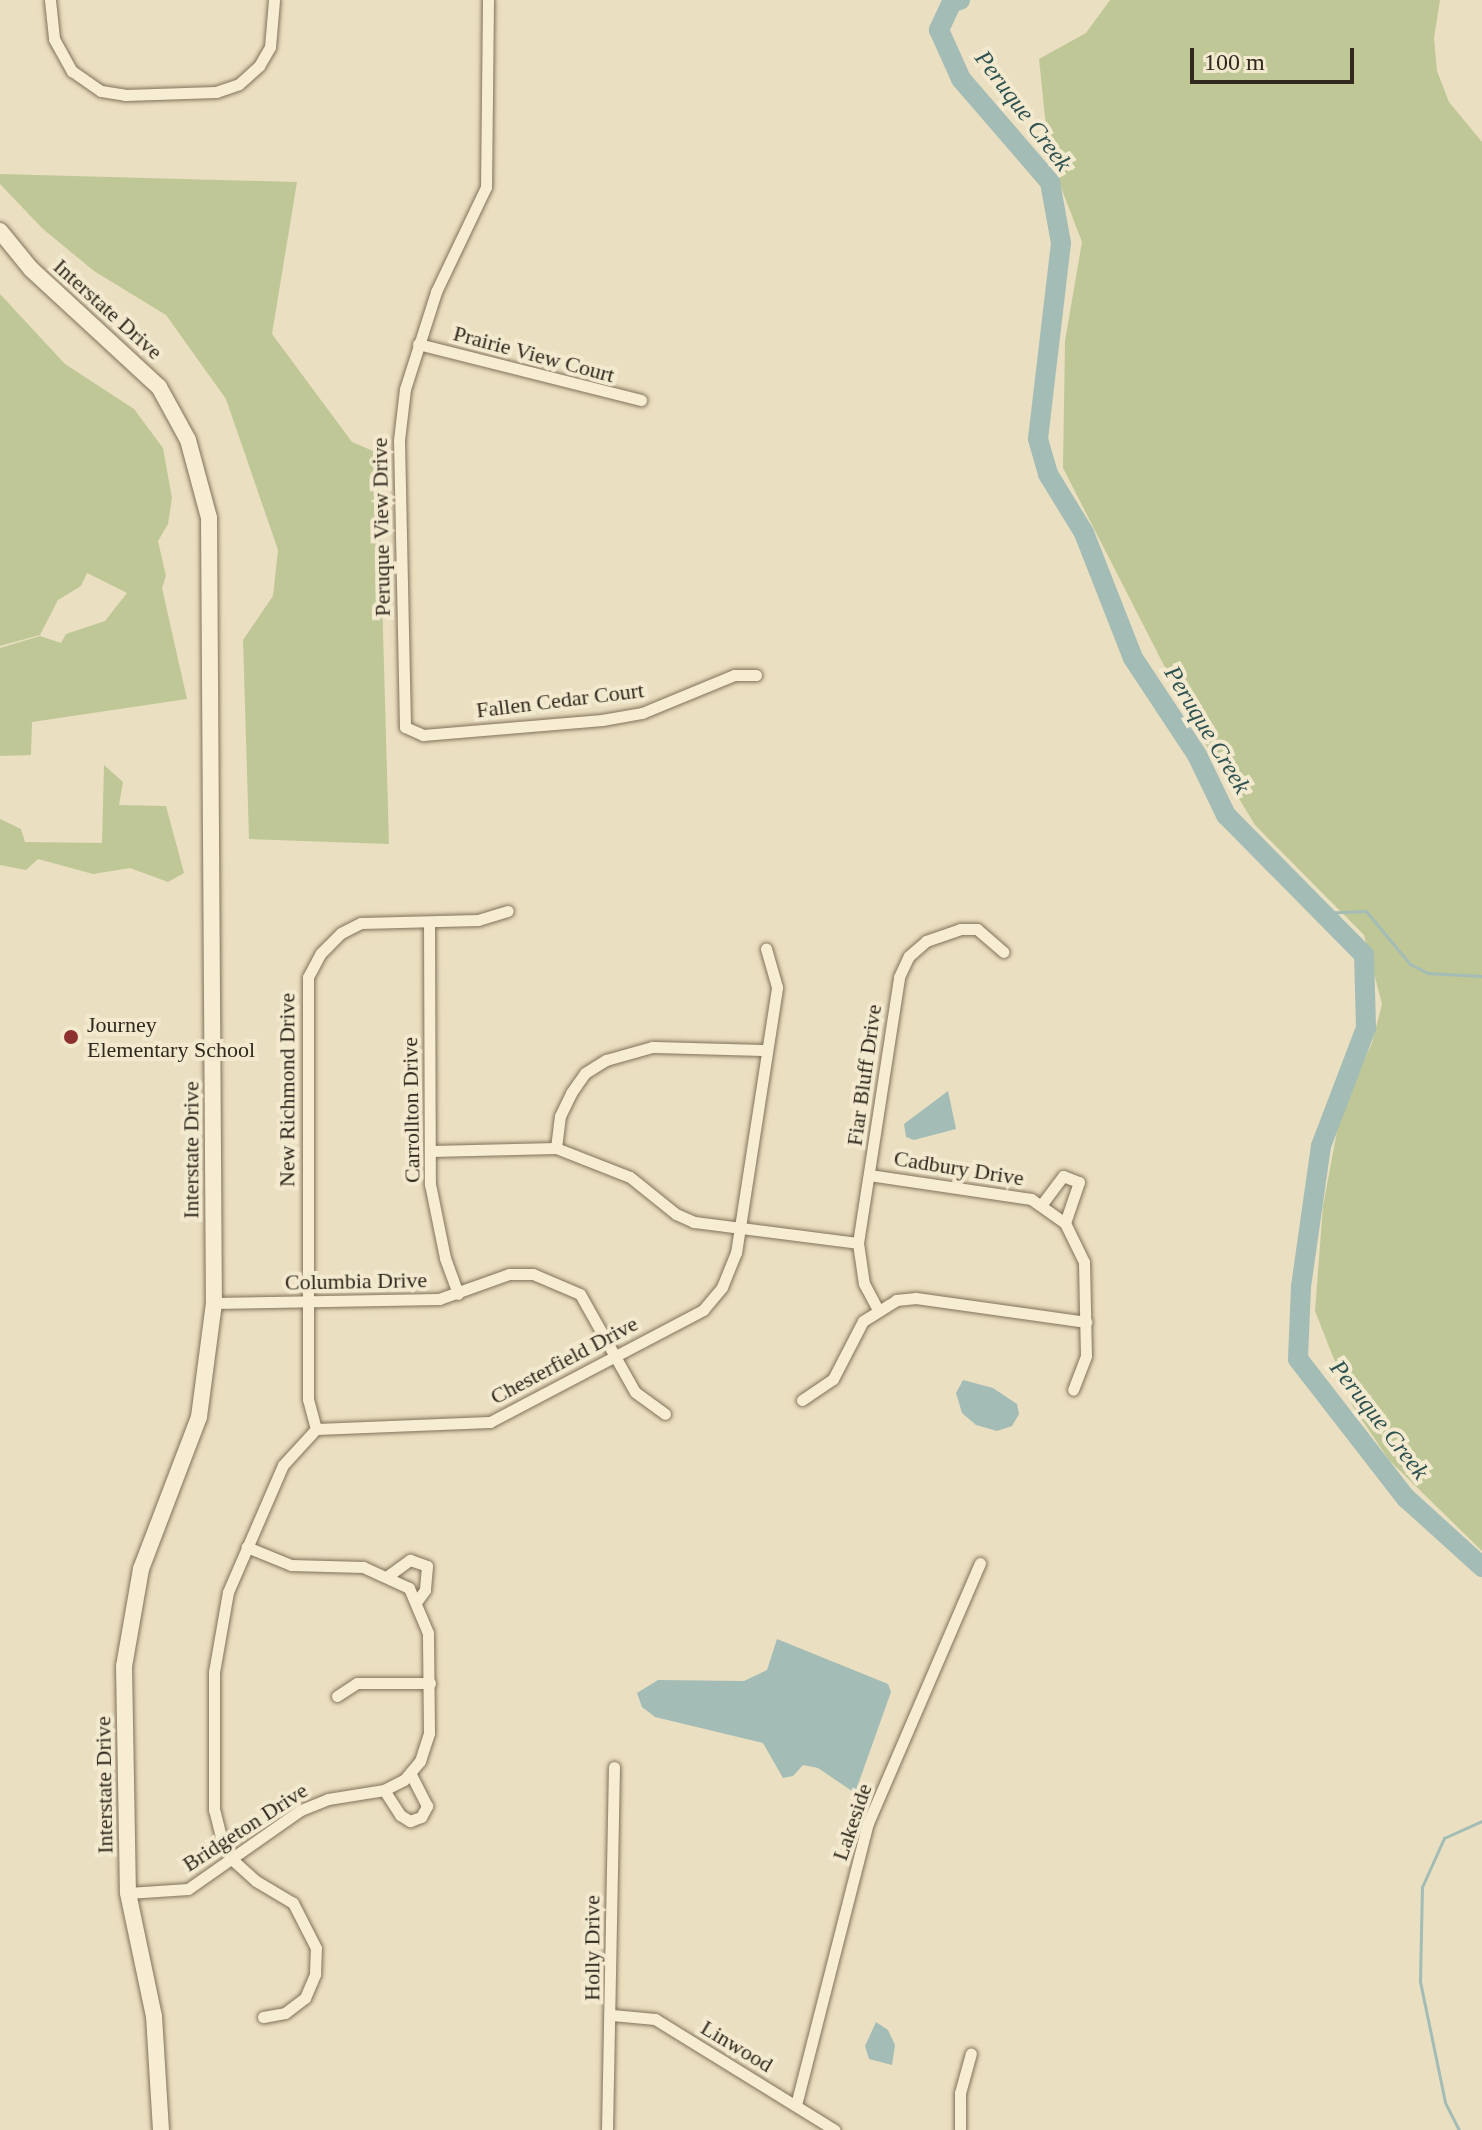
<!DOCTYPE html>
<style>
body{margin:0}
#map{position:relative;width:1482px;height:2130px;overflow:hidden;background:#eadfc0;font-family:Georgia,serif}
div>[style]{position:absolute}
.green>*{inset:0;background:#bfc796}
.water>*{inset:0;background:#a3bcb6}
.stream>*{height:3px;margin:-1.5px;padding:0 1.5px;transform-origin:1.5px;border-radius:1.5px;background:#a3bcb6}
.river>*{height:20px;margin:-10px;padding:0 10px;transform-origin:10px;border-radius:10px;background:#a3bcb6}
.roads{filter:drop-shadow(0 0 2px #82715a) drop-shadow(0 0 2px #82715a)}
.street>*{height:11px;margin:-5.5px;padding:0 5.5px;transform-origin:5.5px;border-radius:5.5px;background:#f6edd3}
.secondary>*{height:16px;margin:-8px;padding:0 8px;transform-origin:8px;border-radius:8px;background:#f6edd3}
.dots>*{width:22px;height:22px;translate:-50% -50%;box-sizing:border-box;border:4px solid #f2e9cf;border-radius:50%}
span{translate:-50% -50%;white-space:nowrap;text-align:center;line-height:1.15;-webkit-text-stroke:8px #f2e9cf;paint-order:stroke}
.street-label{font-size:22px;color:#32281d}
.poi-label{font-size:22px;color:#32281d}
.left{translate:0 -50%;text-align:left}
.water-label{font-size:24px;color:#2d5150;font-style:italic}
.scale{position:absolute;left:1190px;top:48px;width:164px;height:36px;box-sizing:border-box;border:4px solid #32281d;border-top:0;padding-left:10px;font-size:24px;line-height:28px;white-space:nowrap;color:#32281d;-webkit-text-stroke:6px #f2e9cf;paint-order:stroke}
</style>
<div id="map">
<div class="green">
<i style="clip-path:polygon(1110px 0,1440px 0,1434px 38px,1437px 71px,1449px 102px,1482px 142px,1482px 1551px,1389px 1460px,1352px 1405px,1315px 1311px,1323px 1206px,1341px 1110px,1372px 1043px,1382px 1004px,1364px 935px,1255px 825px,1195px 726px,1063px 468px,1065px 341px,1082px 242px,1049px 156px,1039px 59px,1086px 33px)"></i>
<i style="clip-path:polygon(0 174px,297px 182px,272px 334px,352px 442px,378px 453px,389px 844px,249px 839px,243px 640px,273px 596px,278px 550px,226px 399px,166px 315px,94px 271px,43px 229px,0 184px)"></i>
<i style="clip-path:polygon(0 294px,65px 364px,134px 409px,163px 448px,172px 498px,168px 524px,158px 541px,166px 576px,162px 588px,187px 699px,32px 722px,31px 755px,0 756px,0 648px,40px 636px,61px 643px,66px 634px,105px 621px,127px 593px,87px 573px,81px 586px,58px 600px,40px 635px,0 646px)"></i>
<i style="clip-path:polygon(104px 765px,123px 782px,119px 805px,166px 806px,184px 873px,168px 882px,130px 868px,93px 874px,38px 859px,26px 870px,0 865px,0 819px,21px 829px,25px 842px,102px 843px)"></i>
</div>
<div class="water">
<i style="clip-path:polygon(948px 1091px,956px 1129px,914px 1140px,906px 1137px,904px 1124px)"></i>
<i style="clip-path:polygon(963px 1380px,993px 1388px,1017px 1404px,1019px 1414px,1012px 1426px,997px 1431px,976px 1425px,962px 1413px,956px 1393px)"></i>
<i style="clip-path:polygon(777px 1639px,888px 1684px,891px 1692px,855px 1793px,818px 1768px,803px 1765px,793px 1776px,783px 1778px,763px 1743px,655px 1717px,642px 1707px,637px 1693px,658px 1680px,744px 1681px,767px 1670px)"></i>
<i style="clip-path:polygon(876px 2022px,888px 2030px,895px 2045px,892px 2065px,869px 2059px,865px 2046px)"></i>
</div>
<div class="stream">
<i style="left:1321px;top:913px;width:45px;rotate:-2.5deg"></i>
<i style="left:1366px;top:911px;width:69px;rotate:50.3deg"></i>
<i style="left:1410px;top:964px;width:20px;rotate:27deg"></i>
<i style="left:1428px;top:973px;width:54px;rotate:3.2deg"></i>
<i style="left:1459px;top:2130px;width:31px;rotate:-117deg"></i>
<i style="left:1445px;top:2102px;width:124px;rotate:-101.7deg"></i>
<i style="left:1420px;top:1981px;width:94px;rotate:-88.8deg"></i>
<i style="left:1422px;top:1887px;width:54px;rotate:-65.8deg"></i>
<i style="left:1444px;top:1838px;width:42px;rotate:-24.1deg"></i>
</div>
<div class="river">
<i style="left:960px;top:0;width:8px;rotate:166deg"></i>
<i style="left:952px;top:2px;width:31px;rotate:115deg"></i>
<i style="left:939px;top:30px;width:54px;rotate:65.8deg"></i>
<i style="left:961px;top:79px;width:136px;rotate:49.2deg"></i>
<i style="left:1050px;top:182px;width:62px;rotate:79.8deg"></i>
<i style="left:1061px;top:243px;width:197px;rotate:96.7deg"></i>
<i style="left:1038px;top:439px;width:36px;rotate:74deg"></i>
<i style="left:1048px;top:474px;width:69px;rotate:58.6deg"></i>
<i style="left:1084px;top:533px;width:134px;rotate:68.6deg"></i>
<i style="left:1133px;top:658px;width:116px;rotate:56.6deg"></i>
<i style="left:1197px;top:755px;width:67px;rotate:64.2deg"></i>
<i style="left:1226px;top:815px;width:197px;rotate:45.4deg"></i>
<i style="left:1364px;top:955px;width:73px;rotate:88.4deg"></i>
<i style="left:1366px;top:1028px;width:126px;rotate:110.9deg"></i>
<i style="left:1321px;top:1146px;width:142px;rotate:98.1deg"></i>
<i style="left:1301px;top:1287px;width:72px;rotate:92.4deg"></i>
<i style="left:1298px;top:1359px;width:176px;rotate:52.2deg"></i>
<i style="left:1406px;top:1498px;width:103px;rotate:42.2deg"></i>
</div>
<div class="roads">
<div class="street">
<i style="left:50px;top:0;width:39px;rotate:84deg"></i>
<i style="left:54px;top:39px;width:37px;rotate:61deg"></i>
<i style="left:72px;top:71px;width:35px;rotate:35deg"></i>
<i style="left:101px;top:91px;width:24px;rotate:9deg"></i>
<i style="left:125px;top:95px;width:91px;rotate:-1.9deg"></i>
<i style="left:216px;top:92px;width:24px;rotate:-19deg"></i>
<i style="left:239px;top:84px;width:27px;rotate:-42deg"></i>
<i style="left:259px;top:66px;width:22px;rotate:-60deg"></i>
<i style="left:270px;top:47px;width:47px;rotate:-85.1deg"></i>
<i style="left:488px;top:0;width:187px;rotate:90.6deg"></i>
<i style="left:486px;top:187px;width:116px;rotate:115.5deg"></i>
<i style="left:436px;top:292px;width:102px;rotate:107.7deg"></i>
<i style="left:405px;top:389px;width:51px;rotate:96.7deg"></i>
<i style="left:399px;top:440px;width:287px;rotate:88.8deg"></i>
<i style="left:405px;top:727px;width:20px;rotate:24deg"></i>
<i style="left:423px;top:735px;width:180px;rotate:-4.8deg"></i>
<i style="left:602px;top:720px;width:41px;rotate:-9.9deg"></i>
<i style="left:642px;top:713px;width:100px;rotate:-22.4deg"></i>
<i style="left:734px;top:675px;width:22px"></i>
<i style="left:418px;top:344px;width:230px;rotate:14.1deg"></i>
<i style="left:429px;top:922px;width:262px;rotate:89.8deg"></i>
<i style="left:430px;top:1184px;width:76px;rotate:78.5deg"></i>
<i style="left:445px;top:1258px;width:38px;rotate:70deg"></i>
<i style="left:556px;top:1148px;width:32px;rotate:-83deg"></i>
<i style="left:560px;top:1116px;width:25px;rotate:-64deg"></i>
<i style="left:571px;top:1093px;width:24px;rotate:-55deg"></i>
<i style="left:585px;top:1073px;width:25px;rotate:-32deg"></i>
<i style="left:606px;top:1060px;width:48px;rotate:-15.8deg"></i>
<i style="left:652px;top:1047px;width:114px;rotate:1.5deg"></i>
<i style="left:431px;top:1151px;width:125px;rotate:-1.4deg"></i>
<i style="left:556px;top:1148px;width:79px;rotate:21.4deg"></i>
<i style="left:630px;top:1177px;width:59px;rotate:38.8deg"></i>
<i style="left:676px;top:1214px;width:20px;rotate:24deg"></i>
<i style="left:694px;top:1222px;width:165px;rotate:7.3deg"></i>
<i style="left:869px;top:1175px;width:164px;rotate:8.4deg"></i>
<i style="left:1031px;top:1199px;width:42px;rotate:35.2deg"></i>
<i style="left:1065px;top:1223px;width:43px;rotate:64deg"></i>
<i style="left:1084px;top:1262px;width:94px;rotate:88.8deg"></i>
<i style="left:1086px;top:1356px;width:36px;rotate:111deg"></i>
<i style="left:1042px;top:1204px;width:35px;rotate:-53deg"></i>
<i style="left:1063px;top:1176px;width:17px;rotate:21deg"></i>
<i style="left:1079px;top:1182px;width:43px;rotate:108.9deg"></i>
<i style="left:214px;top:1303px;width:225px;rotate:-1deg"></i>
<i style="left:439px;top:1299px;width:74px;rotate:-19.7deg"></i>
<i style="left:509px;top:1274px;width:24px"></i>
<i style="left:533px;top:1274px;width:51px;rotate:23.1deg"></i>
<i style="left:580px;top:1294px;width:112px;rotate:60.7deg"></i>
<i style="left:635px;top:1392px;width:37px;rotate:36deg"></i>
<i style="left:877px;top:1308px;width:27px;rotate:-118deg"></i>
<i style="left:864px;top:1284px;width:41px;rotate:-98.3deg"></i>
<i style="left:858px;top:1243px;width:269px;rotate:-81.2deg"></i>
<i style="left:899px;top:977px;width:23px;rotate:-65deg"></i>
<i style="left:909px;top:956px;width:23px;rotate:-41deg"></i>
<i style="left:926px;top:941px;width:36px;rotate:-19deg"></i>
<i style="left:960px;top:929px;width:17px"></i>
<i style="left:977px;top:929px;width:35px;rotate:41deg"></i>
<i style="left:802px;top:1400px;width:37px;rotate:-34deg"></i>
<i style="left:833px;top:1379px;width:65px;rotate:-62.7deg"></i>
<i style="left:863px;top:1321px;width:39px;rotate:-32deg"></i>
<i style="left:896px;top:1300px;width:20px;rotate:-6deg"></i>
<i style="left:916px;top:1298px;width:172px;rotate:8deg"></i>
<i style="left:316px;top:1429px;width:31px;rotate:-105deg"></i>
<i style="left:308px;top:1399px;width:422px;rotate:-90deg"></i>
<i style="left:308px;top:977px;width:27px;rotate:-62deg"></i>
<i style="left:321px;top:953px;width:28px;rotate:-45deg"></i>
<i style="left:341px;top:933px;width:22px;rotate:-27deg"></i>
<i style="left:361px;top:923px;width:117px;rotate:-1.5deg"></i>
<i style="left:478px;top:920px;width:31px;rotate:-17deg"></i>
<i style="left:389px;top:1575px;width:26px;rotate:-36deg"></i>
<i style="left:410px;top:1560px;width:18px;rotate:19deg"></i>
<i style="left:427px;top:1566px;width:24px;rotate:95deg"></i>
<i style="left:425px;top:1590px;width:14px;rotate:126deg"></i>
<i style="left:337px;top:1696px;width:24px;rotate:-33deg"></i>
<i style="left:357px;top:1683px;width:73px"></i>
<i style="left:384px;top:1790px;width:30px;rotate:57deg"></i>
<i style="left:400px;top:1815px;width:12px;rotate:31deg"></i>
<i style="left:410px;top:1821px;width:12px;rotate:-20deg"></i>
<i style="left:421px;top:1817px;width:13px;rotate:-61deg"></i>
<i style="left:427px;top:1806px;width:37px;rotate:-117deg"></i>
<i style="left:128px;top:1893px;width:60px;rotate:-3.8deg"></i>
<i style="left:188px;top:1889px;width:138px;rotate:-35deg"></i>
<i style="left:301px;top:1810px;width:29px;rotate:-22deg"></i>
<i style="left:328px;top:1799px;width:57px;rotate:-9.1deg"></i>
<i style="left:384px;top:1790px;width:22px;rotate:-27deg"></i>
<i style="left:404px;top:1780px;width:25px;rotate:-50deg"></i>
<i style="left:420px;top:1761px;width:29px;rotate:-72deg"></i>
<i style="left:429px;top:1733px;width:100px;rotate:-90.6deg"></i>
<i style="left:428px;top:1633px;width:49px;rotate:-112.9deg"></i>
<i style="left:409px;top:1588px;width:51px;rotate:-155.5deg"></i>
<i style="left:363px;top:1567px;width:72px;rotate:-178.4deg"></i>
<i style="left:291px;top:1565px;width:48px;rotate:-157.8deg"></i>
<i style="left:612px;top:2015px;width:43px;rotate:5.3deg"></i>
<i style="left:655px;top:2019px;width:211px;rotate:31.7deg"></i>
<i style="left:263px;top:2017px;width:22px;rotate:-10deg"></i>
<i style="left:285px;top:2013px;width:25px;rotate:-37deg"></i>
<i style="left:305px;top:1998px;width:26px;rotate:-67deg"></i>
<i style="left:315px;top:1974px;width:26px;rotate:-88deg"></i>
<i style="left:316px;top:1948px;width:51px;rotate:-117.1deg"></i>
<i style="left:293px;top:1903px;width:43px;rotate:-149.3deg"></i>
<i style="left:256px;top:1881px;width:30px;rotate:-138deg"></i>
<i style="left:234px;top:1861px;width:23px;rotate:-121deg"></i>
<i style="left:222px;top:1841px;width:32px;rotate:-104deg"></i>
<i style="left:214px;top:1810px;width:138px;rotate:-90deg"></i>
<i style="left:214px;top:1672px;width:81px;rotate:-80.1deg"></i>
<i style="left:228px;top:1592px;width:138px;rotate:-66.6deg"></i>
<i style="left:283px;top:1465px;width:49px;rotate:-47.5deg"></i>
<i style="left:316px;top:1429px;width:174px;rotate:-2.3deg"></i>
<i style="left:490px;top:1422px;width:241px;rotate:-27.7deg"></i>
<i style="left:703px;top:1310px;width:30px;rotate:-50deg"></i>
<i style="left:722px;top:1287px;width:37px;rotate:-68deg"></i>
<i style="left:736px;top:1253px;width:269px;rotate:-81.2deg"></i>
<i style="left:777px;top:987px;width:40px;rotate:-106deg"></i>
<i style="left:796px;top:2105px;width:291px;rotate:-75.7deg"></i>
<i style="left:868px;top:1823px;width:283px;rotate:-66.7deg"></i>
<i style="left:607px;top:2130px;width:363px;rotate:-88.9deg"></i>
<i style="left:960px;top:2130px;width:37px;rotate:-90deg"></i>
<i style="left:960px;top:2093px;width:41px;rotate:-74.6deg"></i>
</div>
<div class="secondary">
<i style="left:0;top:231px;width:49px;rotate:50.8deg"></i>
<i style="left:31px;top:269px;width:174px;rotate:42.7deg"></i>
<i style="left:159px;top:387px;width:60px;rotate:61.3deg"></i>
<i style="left:188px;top:440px;width:81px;rotate:74.9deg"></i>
<i style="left:209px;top:518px;width:785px;rotate:89.64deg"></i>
<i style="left:214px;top:1303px;width:115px;rotate:97.5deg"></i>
<i style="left:199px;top:1417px;width:163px;rotate:110.9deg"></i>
<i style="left:141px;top:1569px;width:98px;rotate:99.9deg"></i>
<i style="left:124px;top:1666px;width:227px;rotate:89deg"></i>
<i style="left:128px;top:1893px;width:126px;rotate:78.1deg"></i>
<i style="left:154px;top:2016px;width:114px;rotate:86.5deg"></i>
</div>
</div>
<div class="dots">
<i style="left:71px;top:1037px;background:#8c312e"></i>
</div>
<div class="street-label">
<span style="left:108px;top:309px;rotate:42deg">Interstate Drive</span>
<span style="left:534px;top:354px;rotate:15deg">Prairie View Court</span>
<span style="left:381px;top:527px;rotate:-91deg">Peruque View Drive</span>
<span style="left:560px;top:700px;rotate:-7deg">Fallen Cedar Court</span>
<span style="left:864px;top:1075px;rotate:-82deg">Fiar Bluff Drive</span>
<span style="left:287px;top:1090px;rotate:-90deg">New Richmond Drive</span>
<span style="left:411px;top:1110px;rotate:-91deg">Carrollton Drive</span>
<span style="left:191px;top:1150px;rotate:-90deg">Interstate Drive</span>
<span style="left:959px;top:1168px;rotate:9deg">Cadbury Drive</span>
<span style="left:356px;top:1281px;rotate:-1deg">Columbia Drive</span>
<span style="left:564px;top:1360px;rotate:-28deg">Chesterfield Drive</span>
<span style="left:104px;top:1785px;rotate:-91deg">Interstate Drive</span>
<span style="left:852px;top:1822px;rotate:-71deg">Lakeside</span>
<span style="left:245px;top:1827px;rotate:-33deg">Bridgeton Drive</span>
<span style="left:592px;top:1948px;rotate:-90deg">Holly Drive</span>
<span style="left:737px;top:2046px;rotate:31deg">Linwood</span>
</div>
<div class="poi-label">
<span class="left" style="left:87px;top:1037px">Journey<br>Elementary School</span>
</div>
<div class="water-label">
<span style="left:1023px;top:111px;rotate:53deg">Peruque Creek</span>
<span style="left:1207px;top:730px;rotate:59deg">Peruque Creek</span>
<span style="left:1379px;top:1420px;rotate:52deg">Peruque Creek</span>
</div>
<div class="scale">100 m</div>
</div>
